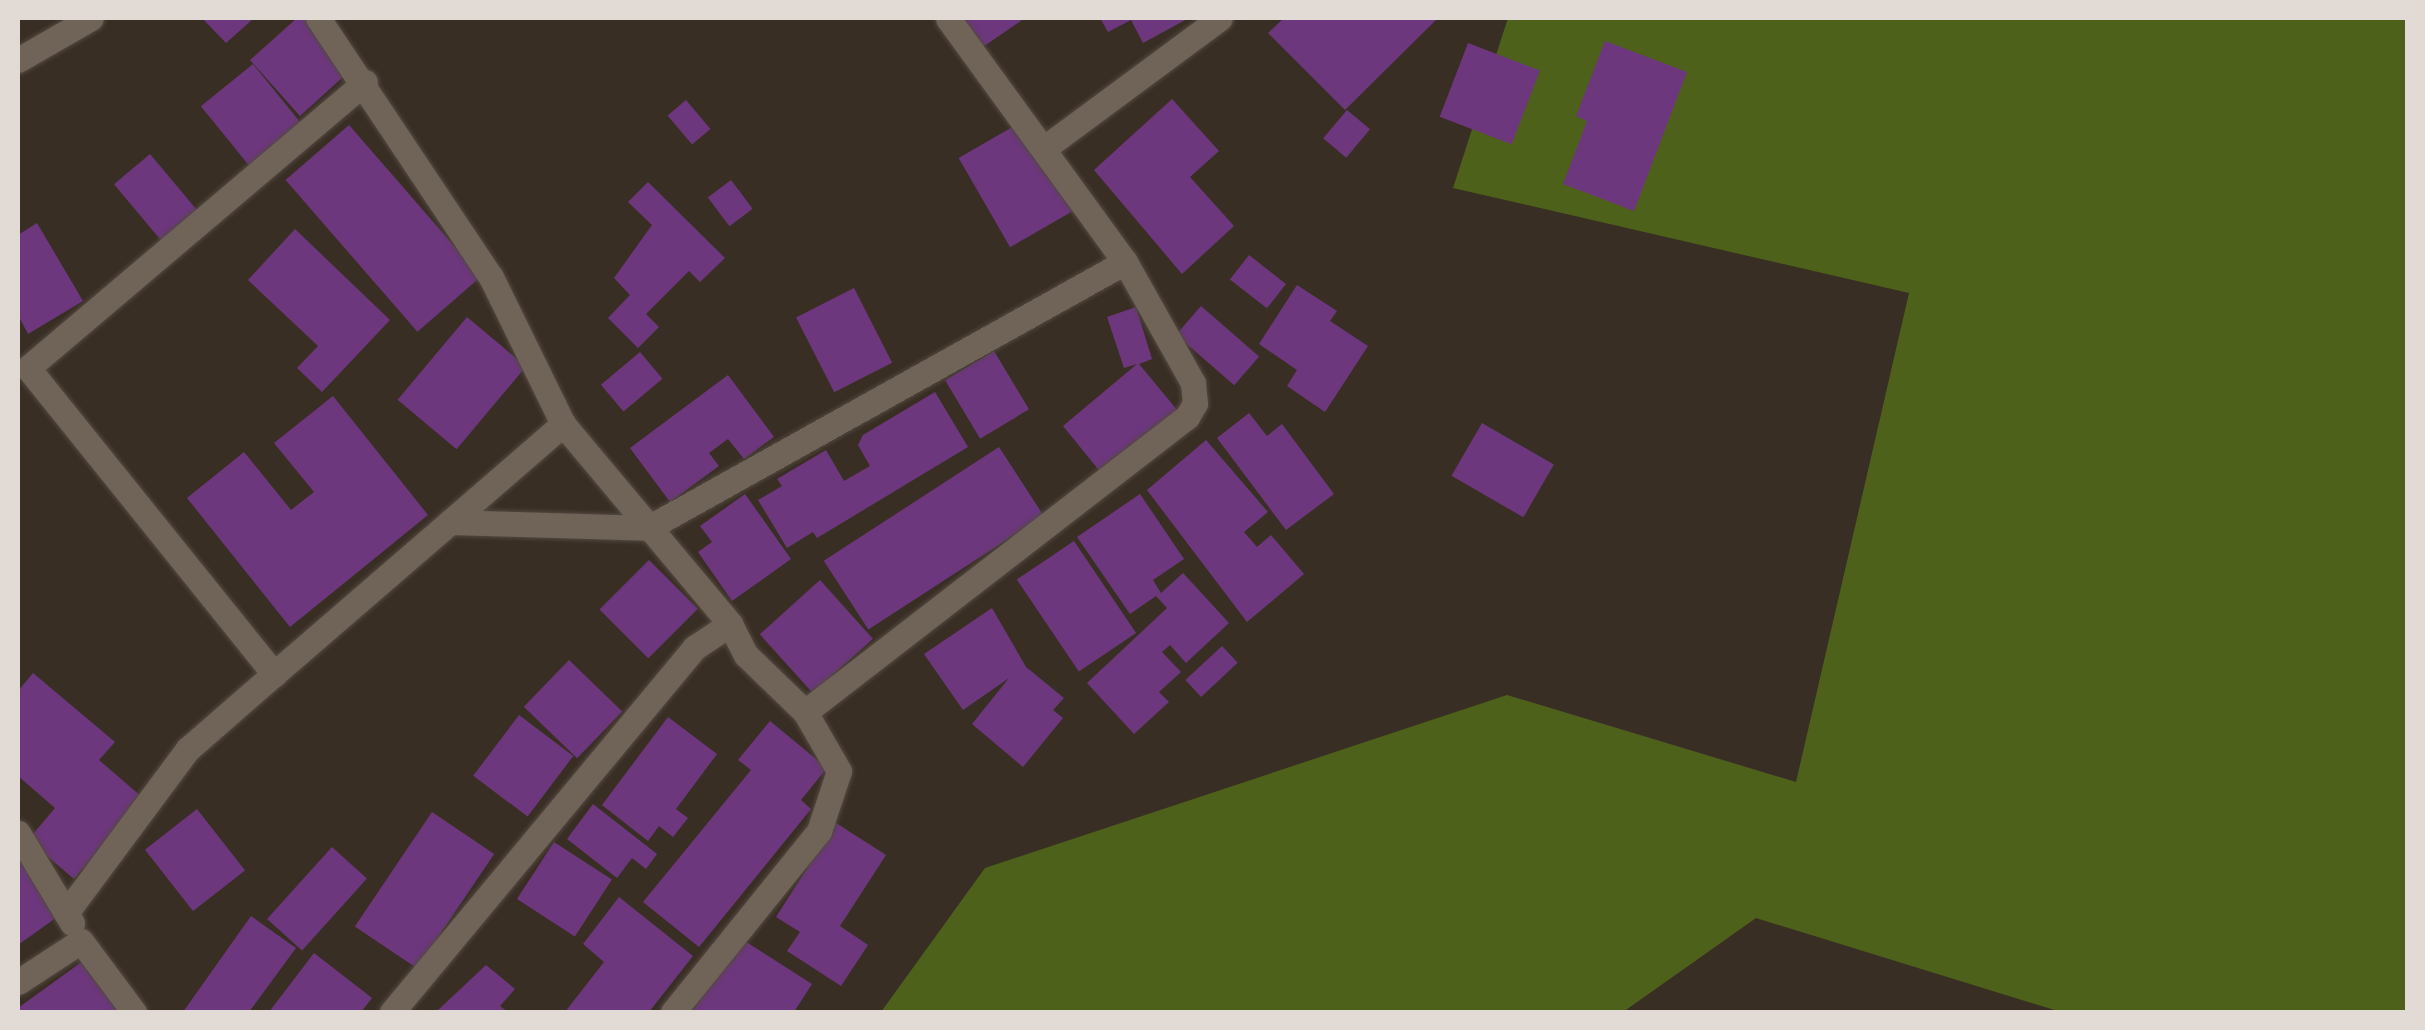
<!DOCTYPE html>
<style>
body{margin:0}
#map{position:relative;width:2425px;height:1030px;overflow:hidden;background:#392e24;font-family:"Fira Sans Condensed",sans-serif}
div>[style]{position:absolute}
.green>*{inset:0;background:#4e611b}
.building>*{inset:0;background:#6d377e;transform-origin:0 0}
.roads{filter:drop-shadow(0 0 2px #524941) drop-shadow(0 0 2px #524941)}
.street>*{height:25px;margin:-12.5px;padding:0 12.5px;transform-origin:12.5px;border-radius:12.5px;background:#706358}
span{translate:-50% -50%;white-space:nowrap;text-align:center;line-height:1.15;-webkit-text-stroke:9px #1c1713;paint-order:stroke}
.frame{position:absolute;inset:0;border:20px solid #e2dad4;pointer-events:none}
</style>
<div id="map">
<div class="green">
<i style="clip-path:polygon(1508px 18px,2407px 18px,2407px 1012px,2061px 1012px,1756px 918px,1623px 1012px,881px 1012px,985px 868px,1507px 695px,1796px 782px,1909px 293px,1453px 188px)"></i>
</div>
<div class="building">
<i style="clip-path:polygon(202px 18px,254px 18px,226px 43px)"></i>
<i style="clip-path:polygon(297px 18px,307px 18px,353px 68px,300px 116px,250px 60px)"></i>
<i style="clip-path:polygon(958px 18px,1025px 18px,980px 49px)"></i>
<i style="clip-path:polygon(1100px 18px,1189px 18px,1143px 43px,1131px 20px,1108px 32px)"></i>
<i style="clip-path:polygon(1284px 18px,1438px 18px,1345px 110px,1268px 33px)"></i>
<i style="clip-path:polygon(1605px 41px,1687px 72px,1634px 211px,1563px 184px,1587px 121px,1576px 116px)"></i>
<i style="left:1468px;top:43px;width:77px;height:79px;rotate:21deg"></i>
<i style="left:253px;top:64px;width:77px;height:67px;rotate:51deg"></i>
<i style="clip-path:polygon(1172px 99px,1219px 151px,1190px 177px,1234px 226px,1182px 274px,1094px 170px)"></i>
<i style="left:686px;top:100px;width:38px;height:24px;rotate:50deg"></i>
<i style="left:1347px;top:110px;width:30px;height:37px;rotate:40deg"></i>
<i style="left:1021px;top:122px;width:103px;height:72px;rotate:60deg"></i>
<i style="left:349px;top:125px;width:201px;height:84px;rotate:49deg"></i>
<i style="left:150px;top:154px;width:74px;height:47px;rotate:50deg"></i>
<i style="left:731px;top:180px;width:36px;height:29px;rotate:53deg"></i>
<i style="clip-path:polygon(648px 182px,725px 258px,700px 282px,689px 271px,646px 314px,659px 327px,638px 348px,608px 318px,630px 295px,614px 278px,652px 225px,628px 202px)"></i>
<i style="clip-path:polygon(37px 223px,83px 301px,28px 334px,18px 315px,18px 235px)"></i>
<i style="clip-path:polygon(295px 229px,390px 320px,322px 392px,297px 368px,318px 346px,248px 280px)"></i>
<i style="left:1249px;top:255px;width:47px;height:31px;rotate:38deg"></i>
<i style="clip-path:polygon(1297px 285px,1337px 311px,1330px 321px,1368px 346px,1325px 412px,1287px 386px,1297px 370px,1259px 344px)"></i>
<i style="left:854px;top:288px;width:84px;height:65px;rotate:63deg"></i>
<i style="left:1201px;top:306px;width:77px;height:38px;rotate:41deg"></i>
<i style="clip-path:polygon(1136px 307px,1152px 359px,1139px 364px,1178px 411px,1102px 474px,1063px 426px,1137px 364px,1124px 368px,1107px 317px)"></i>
<i style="left:467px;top:317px;width:77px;height:108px;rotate:40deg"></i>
<i style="left:994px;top:351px;width:68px;height:57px;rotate:59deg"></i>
<i style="left:640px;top:352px;width:35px;height:51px;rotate:50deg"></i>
<i style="clip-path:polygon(728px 375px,774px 437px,744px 459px,728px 439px,709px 453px,719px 466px,670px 502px,630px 448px)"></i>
<i style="clip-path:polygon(935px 392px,968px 447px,817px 538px,813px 532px,787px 548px,758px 500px,782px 486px,777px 479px,826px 450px,844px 481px,870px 466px,858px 445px,863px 435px)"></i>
<i style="clip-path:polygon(333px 396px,428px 515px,290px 627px,187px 498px,244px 452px,291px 510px,314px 492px,274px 443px)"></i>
<i style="clip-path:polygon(1249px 413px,1267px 436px,1282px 424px,1334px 494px,1286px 530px,1217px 438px)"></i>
<i style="left:1482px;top:423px;width:83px;height:61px;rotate:30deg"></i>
<i style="clip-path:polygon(1206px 440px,1268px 512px,1244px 532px,1257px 547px,1271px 535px,1304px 574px,1247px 622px,1147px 490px)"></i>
<i style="left:999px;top:447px;width:82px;height:209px;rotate:57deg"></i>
<i style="clip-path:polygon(745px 494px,791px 559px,732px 601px,698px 552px,712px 542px,700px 526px)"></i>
<i style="clip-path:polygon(1140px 494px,1184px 559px,1153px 580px,1161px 593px,1183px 573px,1229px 623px,1186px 663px,1170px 645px,1162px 652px,1181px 672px,1159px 692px,1169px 702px,1134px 734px,1087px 683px,1167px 608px,1156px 596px,1130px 614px,1077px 537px)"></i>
<i style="left:1074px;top:541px;width:111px;height:69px;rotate:56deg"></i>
<i style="left:649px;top:560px;width:69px;height:70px;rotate:45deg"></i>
<i style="left:820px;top:580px;width:79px;height:81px;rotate:48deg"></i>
<i style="clip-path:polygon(992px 608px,1026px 667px,1064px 698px,1053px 710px,1063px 718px,1023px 767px,972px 724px,1009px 678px,963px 710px,924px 654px)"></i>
<i style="left:1222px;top:646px;width:23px;height:50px;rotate:47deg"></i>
<i style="left:569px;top:660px;width:74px;height:65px;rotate:44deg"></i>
<i style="clip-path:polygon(33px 673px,115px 742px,99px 760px,143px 798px,74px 879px,28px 840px,55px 808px,18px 776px,18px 691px)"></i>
<i style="left:519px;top:715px;width:68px;height:76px;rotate:37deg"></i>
<i style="clip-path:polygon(668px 717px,717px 754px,676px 809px,688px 818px,673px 837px,659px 826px,648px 841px,602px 805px)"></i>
<i style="clip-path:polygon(770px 721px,827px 768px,801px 800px,811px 809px,699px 947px,643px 902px,751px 770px,738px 760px)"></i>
<i style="clip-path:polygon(593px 804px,657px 854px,646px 869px,632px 858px,617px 878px,567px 839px)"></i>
<i style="left:197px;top:809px;width:78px;height:66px;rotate:52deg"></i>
<i style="left:432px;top:812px;width:75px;height:138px;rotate:34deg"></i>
<i style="clip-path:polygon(836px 823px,886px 855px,840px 926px,868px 945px,841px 986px,787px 951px,800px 932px,776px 917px)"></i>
<i style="left:554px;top:842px;width:69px;height:68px;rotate:33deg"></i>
<i style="left:332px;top:847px;width:47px;height:97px;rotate:42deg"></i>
<i style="clip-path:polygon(18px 854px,60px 915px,18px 945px)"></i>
<i style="clip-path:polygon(619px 897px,693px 956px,649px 1012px,565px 1012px,604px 962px,583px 944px)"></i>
<i style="clip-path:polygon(251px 916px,296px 948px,249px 1012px,183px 1012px)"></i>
<i style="clip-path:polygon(740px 938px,812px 984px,794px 1012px,692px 1012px)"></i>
<i style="clip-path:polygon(314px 953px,372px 998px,361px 1012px,269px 1012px)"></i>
<i style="clip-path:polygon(87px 958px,127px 1012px,21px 1012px,18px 1008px)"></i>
<i style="clip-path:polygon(486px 965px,515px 989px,500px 1006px,508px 1012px,436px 1012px)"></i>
</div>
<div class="roads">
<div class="street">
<i style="left:318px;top:18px;width:311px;rotate:56.3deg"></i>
<i style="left:491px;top:277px;width:164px;rotate:63.9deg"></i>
<i style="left:18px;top:60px;width:84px;rotate:-29.9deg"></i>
<i style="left:365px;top:82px;width:442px;rotate:139.7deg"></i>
<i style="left:28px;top:368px;width:393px;rotate:51.2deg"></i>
<i style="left:274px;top:674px;width:233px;rotate:-40.8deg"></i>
<i style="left:450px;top:522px;width:198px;rotate:1.7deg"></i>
<i style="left:648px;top:528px;width:546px;rotate:-29.15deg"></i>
<i style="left:1047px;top:146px;width:215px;rotate:-36.5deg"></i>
<i style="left:450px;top:522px;width:150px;rotate:-40.9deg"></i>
<i style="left:563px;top:424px;width:261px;rotate:50.1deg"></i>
<i style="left:18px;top:833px;width:105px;rotate:59deg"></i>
<i style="left:66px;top:913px;width:204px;rotate:-53.4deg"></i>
<i style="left:188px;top:749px;width:114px;rotate:-41.1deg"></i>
<i style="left:18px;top:982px;width:75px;rotate:-33.1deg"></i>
<i style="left:81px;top:941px;width:89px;rotate:53.3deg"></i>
<i style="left:392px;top:1012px;width:473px;rotate:-50.3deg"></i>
<i style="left:694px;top:648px;width:43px;rotate:-33.7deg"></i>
<i style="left:730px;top:624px;width:35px;rotate:63deg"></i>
<i style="left:746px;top:655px;width:82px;rotate:44deg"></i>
<i style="left:805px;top:712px;width:483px;rotate:-37.7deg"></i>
<i style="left:1187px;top:417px;width:16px;rotate:-60deg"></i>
<i style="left:1195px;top:403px;width:20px;rotate:-96deg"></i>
<i style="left:1193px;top:383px;width:139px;rotate:-119.3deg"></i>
<i style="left:1125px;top:262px;width:301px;rotate:-126deg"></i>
<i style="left:673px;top:1012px;width:233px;rotate:-51.1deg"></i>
<i style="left:819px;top:831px;width:63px;rotate:-71.6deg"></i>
<i style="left:839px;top:771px;width:68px;rotate:-120deg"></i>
</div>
</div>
<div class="frame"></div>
</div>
